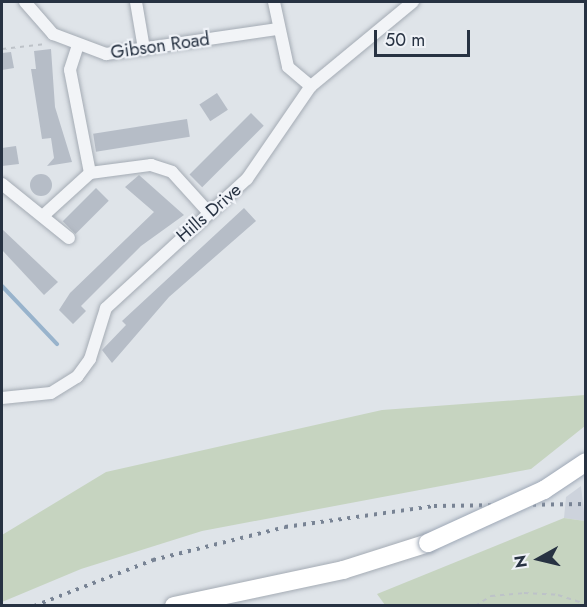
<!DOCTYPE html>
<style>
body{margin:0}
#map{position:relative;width:587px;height:607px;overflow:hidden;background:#dfe4e9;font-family:Jost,sans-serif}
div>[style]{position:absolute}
.built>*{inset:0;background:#cdd3dc}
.green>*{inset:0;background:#c6d4c0}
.stream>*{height:4px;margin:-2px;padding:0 2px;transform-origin:2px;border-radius:2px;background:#98b3cc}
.building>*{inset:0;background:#b6bdc7;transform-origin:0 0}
.round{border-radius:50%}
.path>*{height:2px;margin-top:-1px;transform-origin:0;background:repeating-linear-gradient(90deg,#bdc2c8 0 4.5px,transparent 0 9px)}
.roads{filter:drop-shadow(0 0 2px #a4abb4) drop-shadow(0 0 2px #a4abb4)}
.minor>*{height:12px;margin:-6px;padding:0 6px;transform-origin:6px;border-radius:6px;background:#f2f4f7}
.primary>*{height:18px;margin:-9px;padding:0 9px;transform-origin:9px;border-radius:9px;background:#fff}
.rail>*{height:4px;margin-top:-2px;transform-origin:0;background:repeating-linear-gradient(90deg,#788394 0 3px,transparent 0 9px)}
.bridges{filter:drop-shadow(0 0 2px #9ea8b6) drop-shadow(0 0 2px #9ea8b6)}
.primary-bridge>*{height:18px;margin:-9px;padding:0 9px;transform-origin:9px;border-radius:9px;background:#fff}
span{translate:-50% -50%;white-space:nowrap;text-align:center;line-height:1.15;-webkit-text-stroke:4.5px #eff2f7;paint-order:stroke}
.street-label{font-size:18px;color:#273242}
.frame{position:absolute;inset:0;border:3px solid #273242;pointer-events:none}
.north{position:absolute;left:509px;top:529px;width:60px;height:60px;-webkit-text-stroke:4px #eff2f7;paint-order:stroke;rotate:262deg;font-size:16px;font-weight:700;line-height:24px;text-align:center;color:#273242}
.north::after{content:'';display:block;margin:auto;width:21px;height:27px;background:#273242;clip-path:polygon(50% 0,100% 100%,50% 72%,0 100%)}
.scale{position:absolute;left:374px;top:30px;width:96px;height:27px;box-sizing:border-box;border:3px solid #273242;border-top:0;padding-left:8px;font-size:18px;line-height:21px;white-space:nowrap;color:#273242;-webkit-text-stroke:4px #eff2f7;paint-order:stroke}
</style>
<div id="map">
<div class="built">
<i style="clip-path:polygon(581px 486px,585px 521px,564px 518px,566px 497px)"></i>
</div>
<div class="green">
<i style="clip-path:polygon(585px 395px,585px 426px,531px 469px,202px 531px,81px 569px,2px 602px,2px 535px,106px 472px,382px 410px)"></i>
<i style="clip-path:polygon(564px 518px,585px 521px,585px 605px,385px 605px,377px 594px)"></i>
</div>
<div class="stream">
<i style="left:2px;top:286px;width:80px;rotate:46.5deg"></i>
</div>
<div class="building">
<i style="clip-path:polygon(51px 49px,55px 107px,72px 162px,47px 166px,54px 158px,51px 138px,42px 139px,31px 69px,36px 69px,34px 51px)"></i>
<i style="clip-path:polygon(11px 52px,14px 68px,2px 70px,2px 53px)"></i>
<i style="left:217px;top:93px;width:20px;height:21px;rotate:57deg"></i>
<i style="left:251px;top:113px;width:18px;height:87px;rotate:45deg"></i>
<i style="left:187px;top:119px;width:18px;height:95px;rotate:81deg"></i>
<i style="clip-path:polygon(16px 146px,19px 164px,2px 166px,2px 148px)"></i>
<i class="round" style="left:30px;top:174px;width:22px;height:22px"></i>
<i style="clip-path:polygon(139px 175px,184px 215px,141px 246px,81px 306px,86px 311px,73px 324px,59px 310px,70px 293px,154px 212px,125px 187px)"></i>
<i style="left:96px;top:188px;width:18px;height:47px;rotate:45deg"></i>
<i style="clip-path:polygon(244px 208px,256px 221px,169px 297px,112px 363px,102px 350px,126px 325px,122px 321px)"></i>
<i style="clip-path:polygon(2px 229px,58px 282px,44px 295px,2px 250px)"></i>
</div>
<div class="path">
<i style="left:2px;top:49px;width:44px;rotate:-6.5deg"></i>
<i style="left:475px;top:606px;width:19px;rotate:-32deg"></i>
<i style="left:491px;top:596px;width:33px;rotate:-5deg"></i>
<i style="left:524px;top:593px;width:34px;rotate:3deg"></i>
<i style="left:558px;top:595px;width:29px;rotate:18deg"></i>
</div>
<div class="roads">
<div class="minor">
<i style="left:25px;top:2px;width:43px;rotate:48.8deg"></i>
<i style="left:53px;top:34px;width:57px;rotate:20.7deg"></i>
<i style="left:106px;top:54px;width:174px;rotate:-8.3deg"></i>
<i style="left:136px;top:2px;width:48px;rotate:80.3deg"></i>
<i style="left:274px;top:2px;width:66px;rotate:77.8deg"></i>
<i style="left:288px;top:67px;width:30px;rotate:40deg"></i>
<i style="left:78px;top:45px;width:26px;rotate:108deg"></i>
<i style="left:70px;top:70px;width:105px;rotate:79deg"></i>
<i style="left:2px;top:184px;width:86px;rotate:38.9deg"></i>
<i style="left:45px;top:214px;width:61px;rotate:-42.3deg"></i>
<i style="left:90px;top:173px;width:62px;rotate:-7.5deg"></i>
<i style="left:151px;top:165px;width:22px;rotate:18deg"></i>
<i style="left:172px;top:172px;width:55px;rotate:47.9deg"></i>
<i style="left:2px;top:398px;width:49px;rotate:-5.8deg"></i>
<i style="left:51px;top:393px;width:31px;rotate:-32deg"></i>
<i style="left:77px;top:377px;width:22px;rotate:-54deg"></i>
<i style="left:90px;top:359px;width:53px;rotate:-72.6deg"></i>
<i style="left:106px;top:308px;width:191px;rotate:-42.5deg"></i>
<i style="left:247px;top:179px;width:113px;rotate:-55.5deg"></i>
<i style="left:311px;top:86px;width:132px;rotate:-39.5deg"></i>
</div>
<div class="primary">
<i style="left:174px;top:606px;width:173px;rotate:-12deg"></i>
<i style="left:343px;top:570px;width:89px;rotate:-17.6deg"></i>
</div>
</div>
<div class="rail">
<i style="left:34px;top:606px;width:128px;rotate:-21.1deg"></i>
<i style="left:153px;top:560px;width:136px;rotate:-14deg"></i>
<i style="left:285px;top:527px;width:150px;rotate:-8deg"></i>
<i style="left:434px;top:506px;width:152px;rotate:-0.8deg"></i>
</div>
<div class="bridges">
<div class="primary-bridge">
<i style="left:428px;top:543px;width:128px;rotate:-24.6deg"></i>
<i style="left:544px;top:490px;width:50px;rotate:-33.7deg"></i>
</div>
</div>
<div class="street-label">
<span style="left:160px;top:46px;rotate:-8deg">Gibson Road</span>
<span style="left:209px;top:213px;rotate:-41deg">Hills Drive</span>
</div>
<div class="frame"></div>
<div class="north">N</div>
<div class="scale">50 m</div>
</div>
